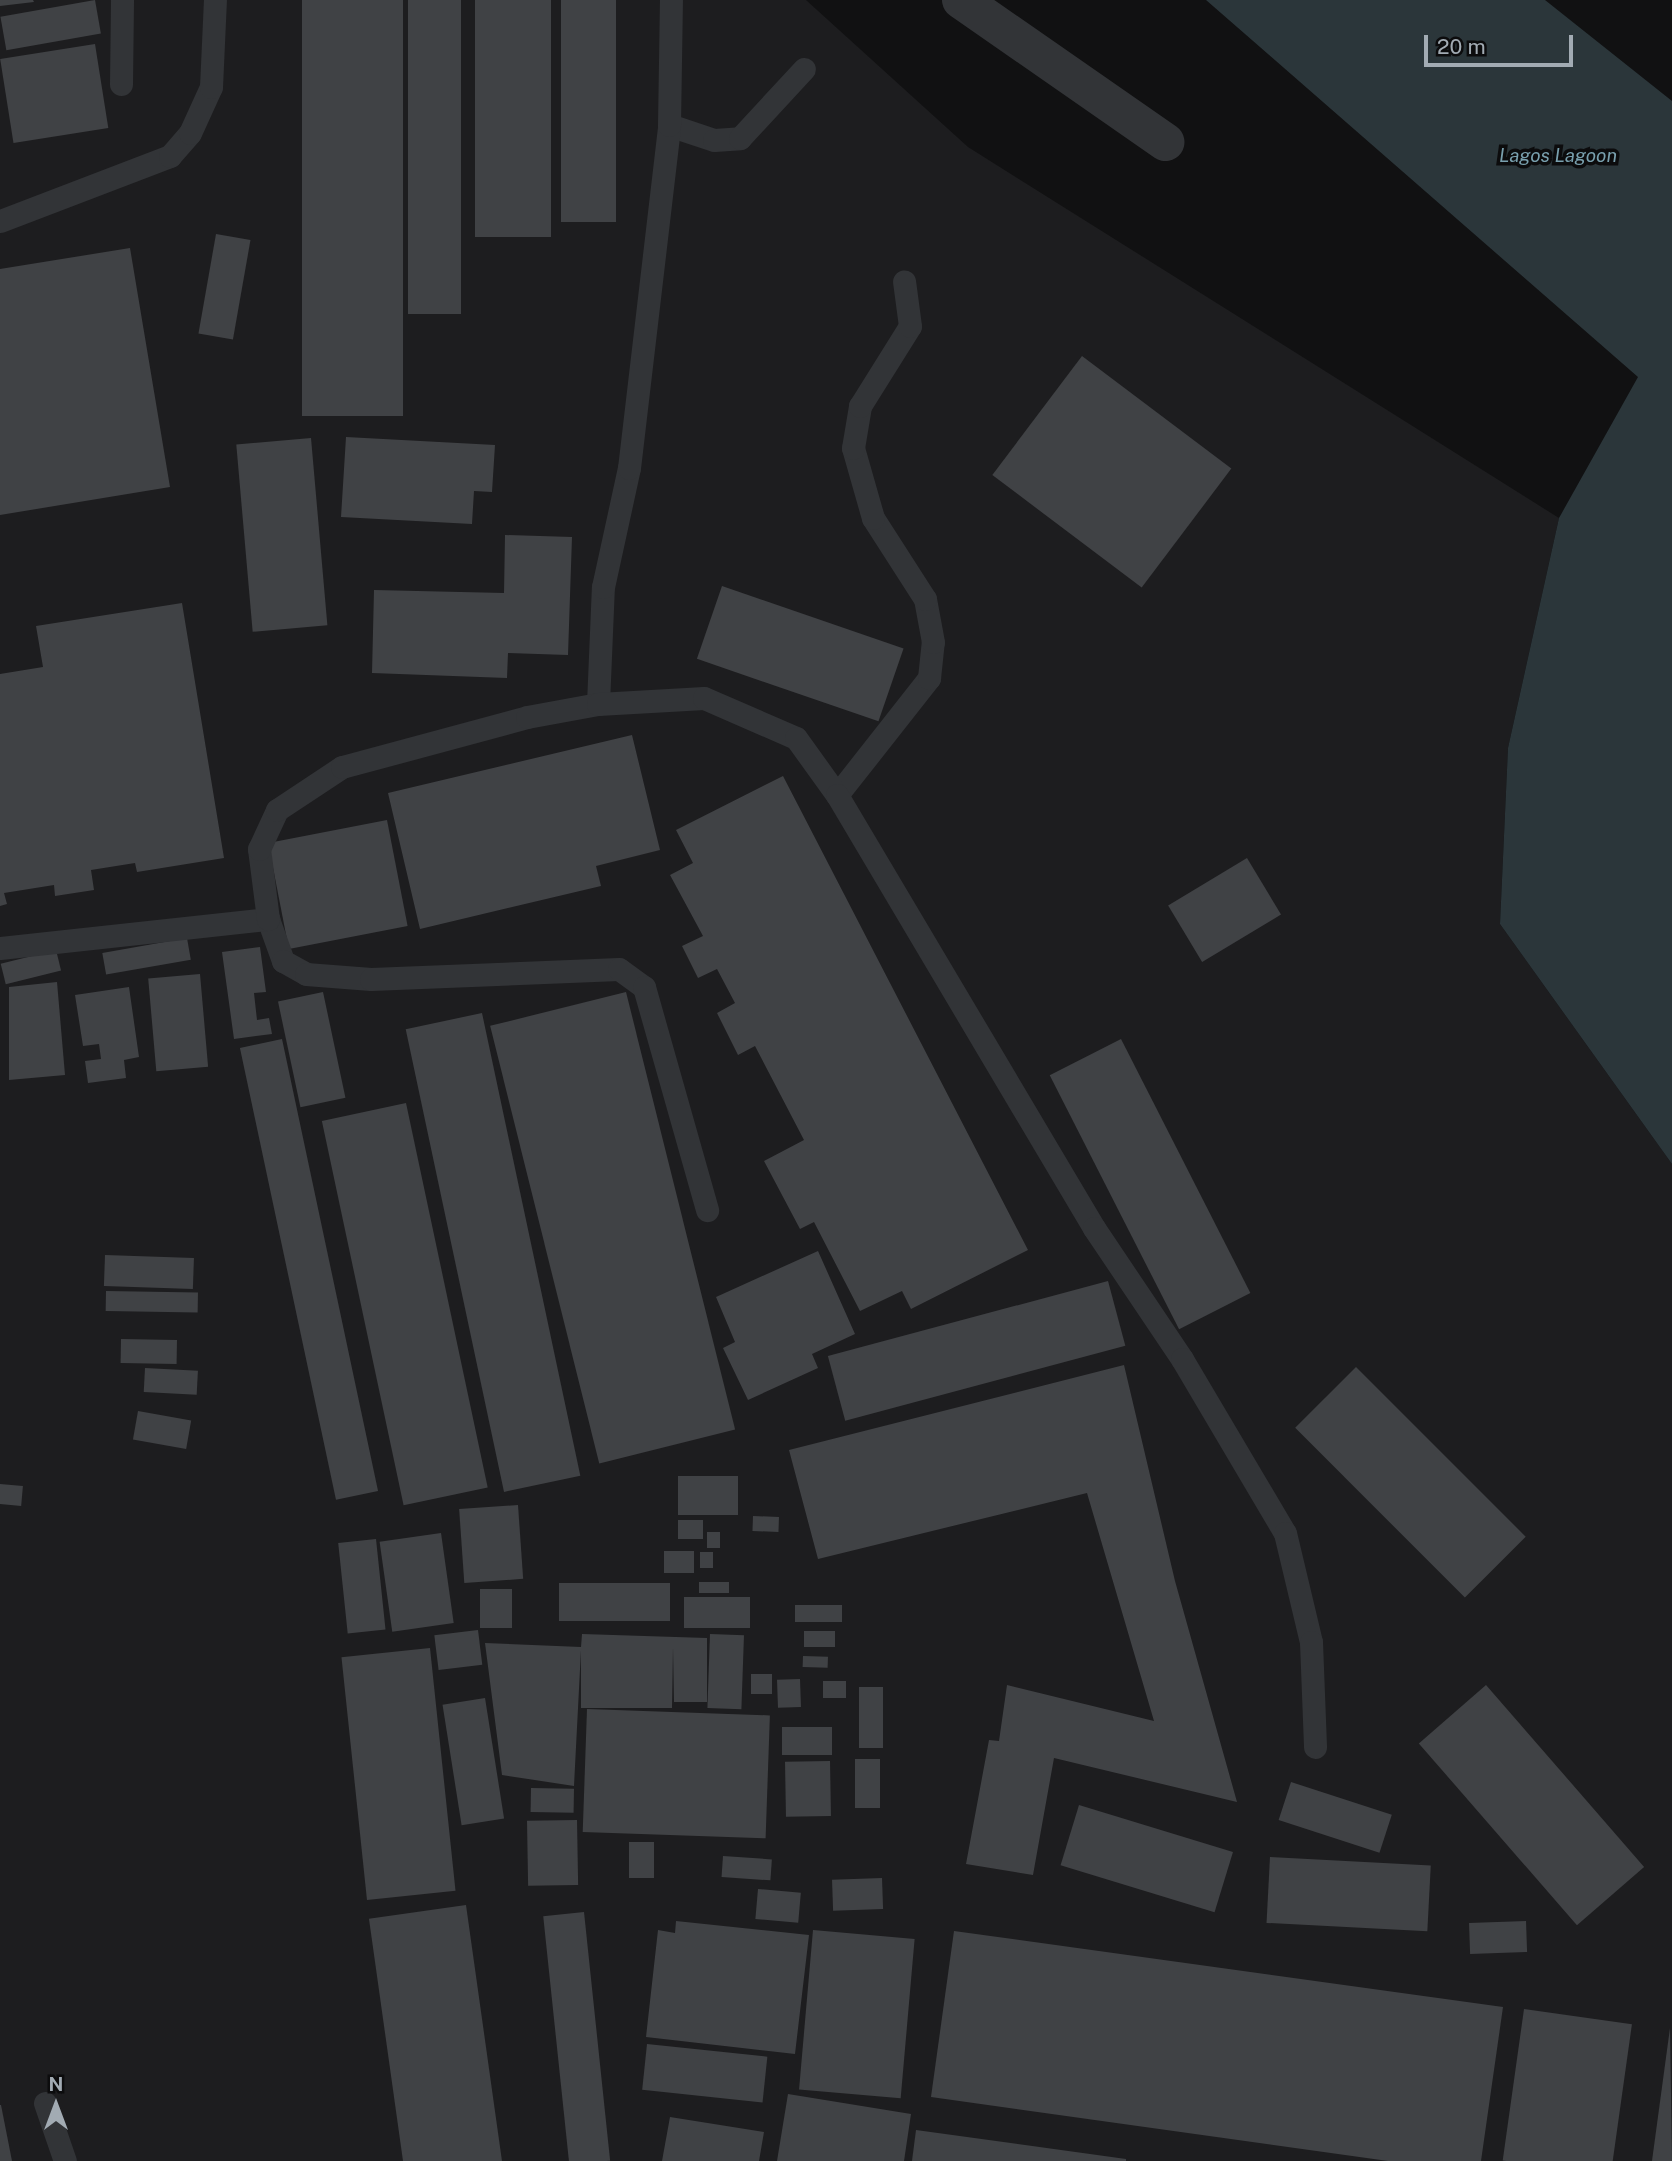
<!DOCTYPE html>
<style>
body{margin:0}
#map{position:relative;width:1672px;height:2161px;overflow:hidden;background:#111112;font-family:"Public Sans",sans-serif}
div>[style]{position:absolute}
.built>*{inset:0;background:#1d1d1f}
.water>*{inset:0;background:#2b363a}
.building>*{inset:0;background:#404245;transform-origin:0 0}
.service>*{height:23px;margin:-11.5px;padding:0 11.5px;transform-origin:11.5px;border-radius:11.5px;background:#323437}
.minor>*{height:38px;margin:-19px;padding:0 19px;transform-origin:19px;border-radius:19px;background:#323437}
span{translate:-50% -50%;white-space:nowrap;text-align:center;line-height:1.15;-webkit-text-stroke:7px #0c0c0d;paint-order:stroke}
.water-label{font-size:19px;color:#79a0ae;font-style:italic}
.north{position:absolute;left:21px;top:2070px;width:70px;height:70px;-webkit-text-stroke:5px #0c0c0d;paint-order:stroke;rotate:0deg;font-size:19px;font-weight:700;line-height:28px;text-align:center;color:#a2abb3}
.north::after{content:'';display:block;margin:auto;width:24px;height:32px;background:#a2abb3;clip-path:polygon(50% 0,100% 100%,50% 72%,0 100%)}
.scale{position:absolute;left:1424px;top:35px;width:149px;height:32px;box-sizing:border-box;border:4px solid #a2abb3;border-top:0;padding-left:9px;font-size:21px;line-height:24px;white-space:nowrap;color:#a2abb3;-webkit-text-stroke:5px #0c0c0d;paint-order:stroke}
</style>
<div id="map">
<div class="built">
<i style="clip-path:polygon(0 0,806px 0,968px 147px,1559px 518px,1508px 748px,1500px 924px,1672px 1164px,1672px 2161px,0 2161px)"></i>
</div>
<div class="water">
<i style="clip-path:polygon(1206px 0,1545px 0,1672px 101px,1672px 1164px,1500px 924px,1508px 748px,1559px 518px,1638px 377px)"></i>
</div>
<div class="building">
<i style="clip-path:polygon(0 0,33px 0,34px 2px,0 6px)"></i>
<i style="left:95px;top:0;width:34px;height:96px;rotate:80deg"></i>
<i style="left:302px;top:0;width:101px;height:416px"></i>
<i style="left:408px;top:0;width:53px;height:314px"></i>
<i style="left:475px;top:0;width:76px;height:237px"></i>
<i style="left:561px;top:0;width:55px;height:222px"></i>
<i style="left:95px;top:44px;width:85px;height:96px;rotate:81deg"></i>
<i style="left:216px;top:234px;width:35px;height:101px;rotate:10deg"></i>
<i style="clip-path:polygon(130px 248px,170px 487px,0 515px,0 269px)"></i>
<i style="left:1082px;top:356px;width:187px;height:149px;rotate:37deg"></i>
<i style="clip-path:polygon(346px 437px,495px 445px,492px 492px,474px 491px,472px 524px,341px 517px)"></i>
<i style="left:311px;top:438px;width:188px;height:75px;rotate:85deg"></i>
<i style="clip-path:polygon(505px 535px,572px 537px,568px 655px,508px 653px,507px 678px,372px 673px,374px 590px,504px 593px)"></i>
<i style="left:722px;top:586px;width:192px;height:77px;rotate:19deg"></i>
<i style="clip-path:polygon(182px 603px,224px 858px,137px 872px,135px 863px,91px 870px,94px 890px,55px 896px,54px 885px,4px 893px,7px 904px,0 906px,0 674px,43px 667px,36px 626px)"></i>
<i style="clip-path:polygon(632px 735px,660px 850px,596px 866px,601px 886px,420px 929px,388px 793px)"></i>
<i style="clip-path:polygon(783px 776px,1028px 1250px,911px 1309px,902px 1291px,860px 1311px,814px 1222px,800px 1229px,764px 1161px,804px 1140px,755px 1046px,738px 1055px,717px 1013px,735px 1003px,717px 969px,698px 978px,682px 946px,703px 936px,670px 875px,693px 863px,676px 830px)"></i>
<i style="left:387px;top:820px;width:108px;height:121px;rotate:79deg"></i>
<i style="left:1247px;top:858px;width:66px;height:92px;rotate:59deg"></i>
<i style="left:187px;top:938px;width:22px;height:86px;rotate:80deg"></i>
<i style="clip-path:polygon(260px 947px,266px 992px,254px 993px,257px 1020px,269px 1018px,272px 1034px,234px 1039px,222px 952px)"></i>
<i style="left:56px;top:950px;width:21px;height:57px;rotate:76deg"></i>
<i style="left:200px;top:974px;width:93px;height:52px;rotate:85deg"></i>
<i style="clip-path:polygon(57px 982px,65px 1075px,9px 1080px,9px 987px)"></i>
<i style="clip-path:polygon(129px 987px,139px 1057px,124px 1060px,126px 1078px,88px 1083px,85px 1061px,101px 1059px,99px 1044px,83px 1046px,75px 995px)"></i>
<i style="left:323px;top:992px;width:108px;height:46px;rotate:78deg"></i>
<i style="left:626px;top:992px;width:451px;height:140px;rotate:76deg"></i>
<i style="left:482px;top:1013px;width:473px;height:78px;rotate:78deg"></i>
<i style="left:282px;top:1039px;width:462px;height:43px;rotate:78deg"></i>
<i style="left:1121px;top:1039px;width:285px;height:80px;rotate:63deg"></i>
<i style="left:406px;top:1103px;width:393px;height:86px;rotate:78deg"></i>
<i style="clip-path:polygon(818px 1251px,855px 1334px,812px 1354px,818px 1368px,748px 1400px,723px 1348px,735px 1342px,716px 1297px)"></i>
<i style="left:105px;top:1255px;width:89px;height:31px;rotate:2deg"></i>
<i style="left:1108px;top:1281px;width:67px;height:290px;rotate:75deg"></i>
<i style="left:106px;top:1291px;width:92px;height:20px;rotate:1deg"></i>
<i style="left:121px;top:1339px;width:56px;height:24px;rotate:1deg"></i>
<i style="clip-path:polygon(1124px 1365px,1175px 1581px,1237px 1802px,1054px 1758px,1033px 1875px,966px 1864px,989px 1740px,999px 1741px,1007px 1685px,1154px 1721px,1087px 1493px,818px 1559px,789px 1450px)"></i>
<i style="left:1356px;top:1367px;width:240px;height:86px;rotate:45deg"></i>
<i style="left:145px;top:1368px;width:53px;height:24px;rotate:3deg"></i>
<i style="left:138px;top:1411px;width:54px;height:29px;rotate:10deg"></i>
<i style="left:678px;top:1476px;width:60px;height:39px"></i>
<i style="left:0;top:1484px;width:23px;height:20px;rotate:5deg"></i>
<i style="left:518px;top:1505px;width:74px;height:59px;rotate:86deg"></i>
<i style="left:753px;top:1516px;width:26px;height:15px;rotate:2deg"></i>
<i style="left:678px;top:1520px;width:25px;height:19px"></i>
<i style="left:707px;top:1532px;width:13px;height:16px"></i>
<i style="left:441px;top:1533px;width:91px;height:62px;rotate:82deg"></i>
<i style="left:376px;top:1539px;width:91px;height:38px;rotate:84deg"></i>
<i style="left:664px;top:1551px;width:30px;height:22px"></i>
<i style="left:700px;top:1552px;width:13px;height:16px"></i>
<i style="left:699px;top:1582px;width:30px;height:11px"></i>
<i style="left:670px;top:1583px;width:38px;height:111px;rotate:90deg"></i>
<i style="left:480px;top:1589px;width:32px;height:39px"></i>
<i style="left:684px;top:1597px;width:66px;height:31px"></i>
<i style="left:795px;top:1605px;width:47px;height:17px"></i>
<i style="left:478px;top:1630px;width:35px;height:44px;rotate:83deg"></i>
<i style="left:804px;top:1631px;width:31px;height:16px"></i>
<i style="clip-path:polygon(582px 1634px,707px 1638px,707px 1702px,674px 1702px,673px 1647px,672px 1708px,581px 1708px,581px 1650px,574px 1786px,502px 1775px,485px 1643px,581px 1647px)"></i>
<i style="left:710px;top:1634px;width:34px;height:74px;rotate:2deg"></i>
<i style="left:430px;top:1648px;width:244px;height:89px;rotate:84deg"></i>
<i style="left:803px;top:1656px;width:25px;height:11px;rotate:2deg"></i>
<i style="left:772px;top:1674px;width:20px;height:21px;rotate:90deg"></i>
<i style="left:800px;top:1679px;width:28px;height:23px;rotate:88deg"></i>
<i style="left:823px;top:1681px;width:23px;height:17px"></i>
<i style="left:1486px;top:1685px;width:241px;height:89px;rotate:49deg"></i>
<i style="left:859px;top:1687px;width:24px;height:61px"></i>
<i style="left:485px;top:1698px;width:122px;height:43px;rotate:81deg"></i>
<i style="left:587px;top:1709px;width:183px;height:123px;rotate:2deg"></i>
<i style="left:782px;top:1727px;width:50px;height:28px"></i>
<i style="left:855px;top:1759px;width:25px;height:49px"></i>
<i style="left:830px;top:1761px;width:55px;height:45px;rotate:89deg"></i>
<i style="left:1291px;top:1782px;width:106px;height:40px;rotate:18deg"></i>
<i style="left:531px;top:1788px;width:43px;height:24px;rotate:1deg"></i>
<i style="left:1079px;top:1805px;width:161px;height:63px;rotate:17deg"></i>
<i style="left:577px;top:1820px;width:65px;height:50px;rotate:89deg"></i>
<i style="left:629px;top:1842px;width:25px;height:36px"></i>
<i style="left:723px;top:1856px;width:49px;height:21px;rotate:4deg"></i>
<i style="left:1270px;top:1857px;width:161px;height:66px;rotate:3deg"></i>
<i style="left:882px;top:1878px;width:31px;height:50px;rotate:88deg"></i>
<i style="left:758px;top:1889px;width:43px;height:30px;rotate:5deg"></i>
<i style="left:466px;top:1905px;width:259px;height:98px;rotate:82deg"></i>
<i style="left:584px;top:1912px;width:250px;height:41px;rotate:84deg"></i>
<i style="clip-path:polygon(676px 1921px,809px 1935px,795px 2054px,646px 2037px,658px 1930px,675px 1933px)"></i>
<i style="left:1526px;top:1921px;width:31px;height:57px;rotate:88deg"></i>
<i style="left:813px;top:1930px;width:102px;height:160px;rotate:5deg"></i>
<i style="clip-path:polygon(954px 1931px,1503px 2007px,1481px 2161px,1388px 2161px,931px 2097px)"></i>
<i style="left:1524px;top:2009px;width:109px;height:153px;rotate:8deg"></i>
<i style="clip-path:polygon(1670px 2028px,1672px 2161px,1652px 2161px)"></i>
<i style="left:647px;top:2044px;width:121px;height:46px;rotate:6deg"></i>
<i style="clip-path:polygon(788px 2094px,911px 2114px,904px 2161px,777px 2161px)"></i>
<i style="clip-path:polygon(0 2105px,1px 2105px,12px 2161px,0 2161px)"></i>
<i style="clip-path:polygon(670px 2117px,764px 2132px,759px 2161px,662px 2161px)"></i>
<i style="clip-path:polygon(916px 2130px,1126px 2159px,1126px 2161px,912px 2161px)"></i>
</div>
<div class="service">
<i style="left:121px;top:84px;width:84px;rotate:-89.3deg"></i>
<i style="left:669px;top:125px;width:47px;rotate:18.4deg"></i>
<i style="left:714px;top:140px;width:26px;rotate:-4deg"></i>
<i style="left:740px;top:138px;width:94px;rotate:-47.2deg"></i>
<i style="left:0;top:221px;width:182px;rotate:-20.9deg"></i>
<i style="left:170px;top:156px;width:30px;rotate:-49deg"></i>
<i style="left:190px;top:133px;width:51px;rotate:-65.5deg"></i>
<i style="left:211px;top:87px;width:87px;rotate:-87.4deg"></i>
<i style="left:598px;top:704px;width:117px;rotate:-87.6deg"></i>
<i style="left:603px;top:587px;width:122px;rotate:-77.7deg"></i>
<i style="left:629px;top:468px;width:345px;rotate:-83.3deg"></i>
<i style="left:669px;top:125px;width:125px;rotate:-89.1deg"></i>
<i style="left:837px;top:795px;width:149px;rotate:-51.8deg"></i>
<i style="left:929px;top:678px;width:36px;rotate:-84deg"></i>
<i style="left:933px;top:642px;width:44px;rotate:-100.5deg"></i>
<i style="left:925px;top:599px;width:96px;rotate:-122.7deg"></i>
<i style="left:873px;top:518px;width:73px;rotate:-105.9deg"></i>
<i style="left:853px;top:448px;width:43px;rotate:-80.5deg"></i>
<i style="left:860px;top:406px;width:94px;rotate:-58deg"></i>
<i style="left:910px;top:326px;width:45px;rotate:-97.6deg"></i>
<i style="left:268px;top:919px;width:45px;rotate:70.3deg"></i>
<i style="left:283px;top:961px;width:26px;rotate:29deg"></i>
<i style="left:306px;top:974px;width:65px;rotate:4.4deg"></i>
<i style="left:371px;top:979px;width:248px;rotate:-2.3deg"></i>
<i style="left:619px;top:969px;width:31px;rotate:36deg"></i>
<i style="left:644px;top:987px;width:232px;rotate:74.2deg"></i>
<i style="left:0;top:948px;width:270px;rotate:-6.2deg"></i>
<i style="left:268px;top:919px;width:71px;rotate:-97.3deg"></i>
<i style="left:259px;top:849px;width:43px;rotate:-65.2deg"></i>
<i style="left:277px;top:810px;width:78px;rotate:-33.5deg"></i>
<i style="left:342px;top:767px;width:192px;rotate:-15.1deg"></i>
<i style="left:527px;top:717px;width:72px;rotate:-10.4deg"></i>
<i style="left:598px;top:704px;width:106px;rotate:-3.2deg"></i>
<i style="left:704px;top:698px;width:100px;rotate:23.5deg"></i>
<i style="left:796px;top:738px;width:70px;rotate:54.3deg"></i>
<i style="left:837px;top:795px;width:504px;rotate:59.31deg"></i>
<i style="left:1094px;top:1228px;width:158px;rotate:56.1deg"></i>
<i style="left:1182px;top:1359px;width:202px;rotate:59.4deg"></i>
<i style="left:1285px;top:1533px;width:112px;rotate:76.6deg"></i>
<i style="left:1311px;top:1642px;width:105px;rotate:87.8deg"></i>
<i style="left:45px;top:2103px;width:61px;rotate:71deg"></i>
</div>
<div class="minor">
<i style="left:961px;top:0;width:249px;rotate:34.8deg"></i>
</div>
<div class="water-label">
<span style="left:1558px;top:156px">Lagos Lagoon</span>
</div>
<div class="north">N</div>
<div class="scale">20 m</div>
</div>
